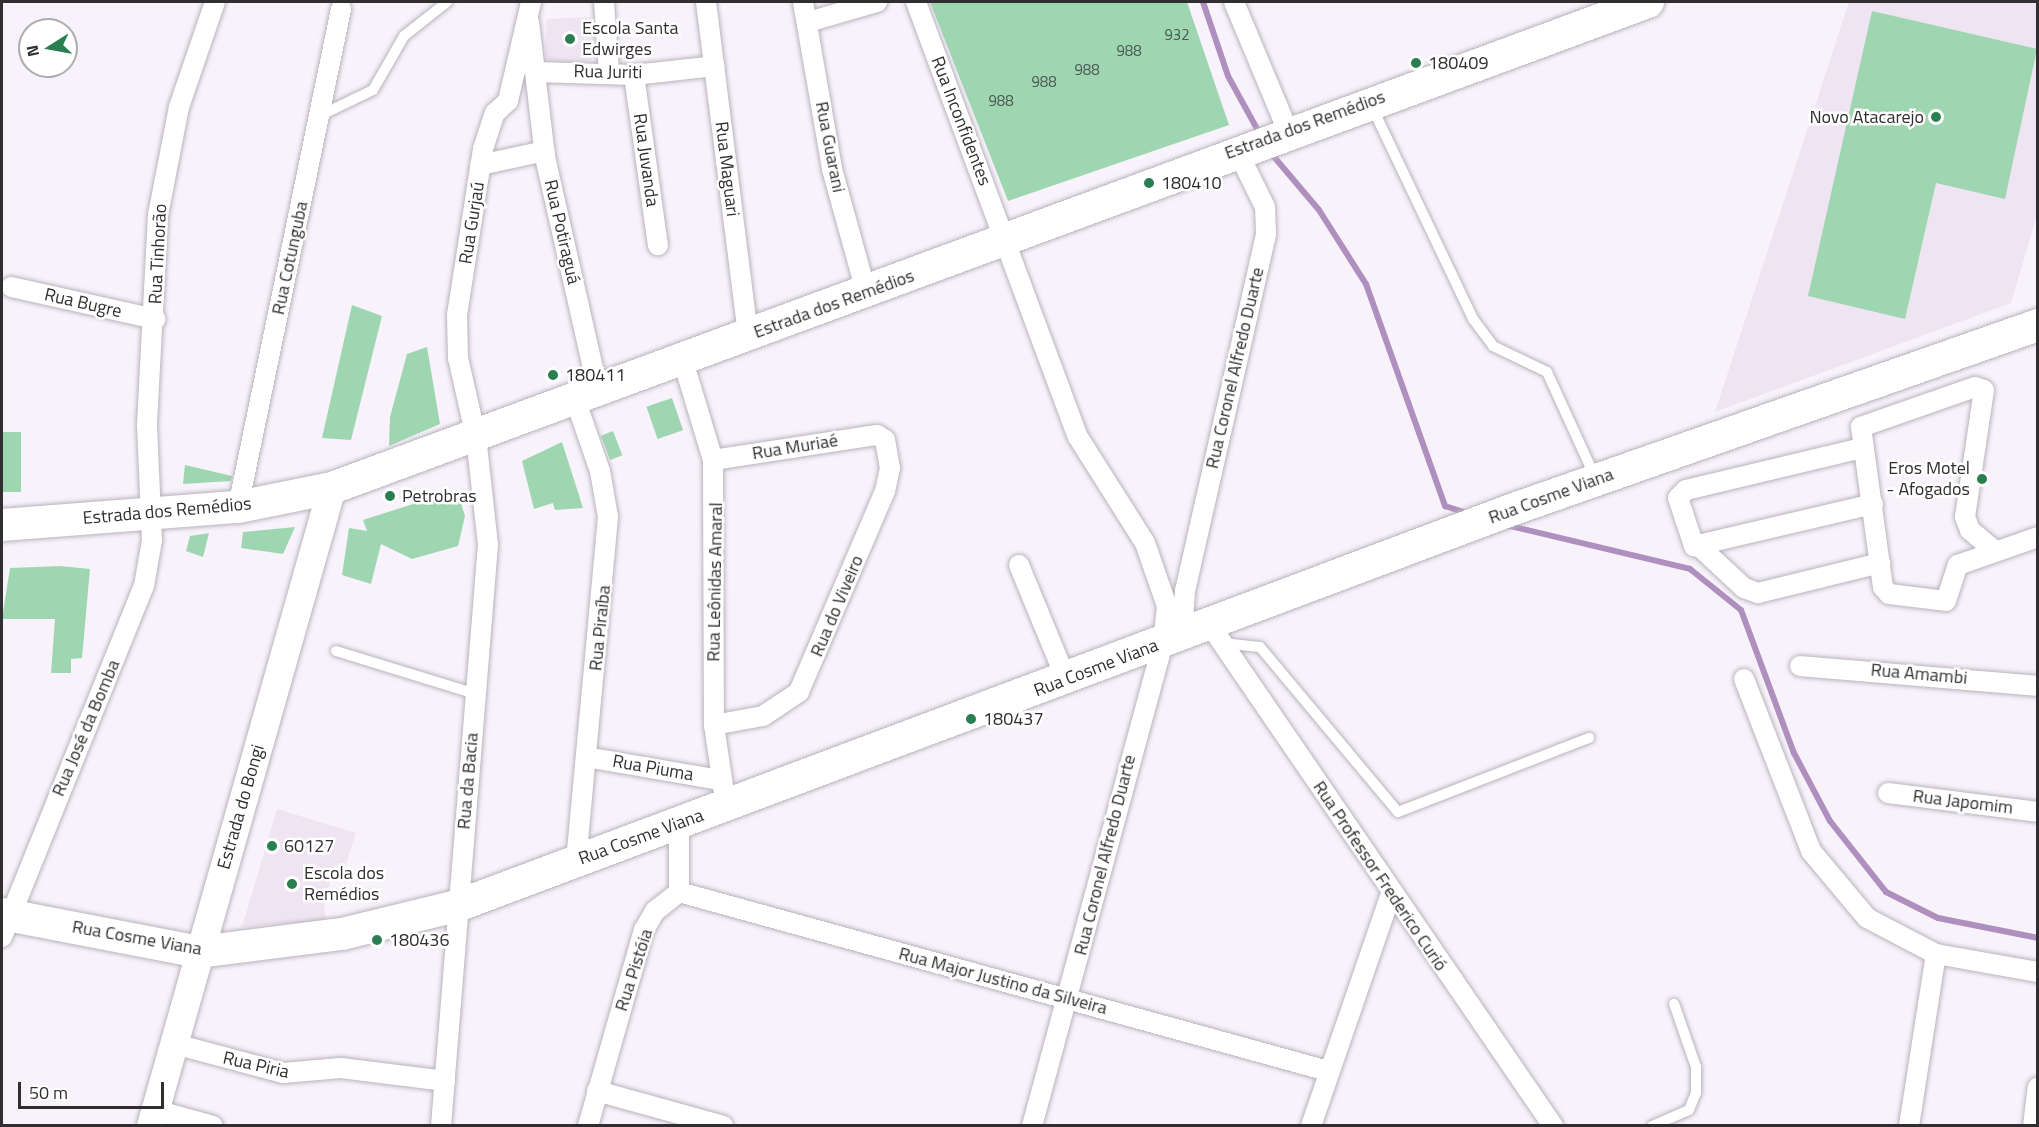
<!DOCTYPE html>
<meta charset="utf-8">
<style>
body{margin:0}
#map{position:relative;width:2039px;height:1127px;overflow:hidden;background:#f8f2fb;font-family:"Titillium Web",sans-serif}
div>[style]{position:absolute}
.built>*{inset:0;background:#eee4f2}
.stream>*{height:6px;margin:-3px;padding:0 3px;transform-origin:3px;border-radius:3px;background:#af8fbe}
.building>*{inset:0;background:#9fd6b2;transform-origin:0 0}
.roads{filter:drop-shadow(0 0 2px #b8b3bb) drop-shadow(0 0 2px #b8b3bb)}
.lane>*{height:10px;margin:-5px;padding:0 5px;transform-origin:5px;border-radius:5px;background:#fff}
.street>*{height:20px;margin:-10px;padding:0 10px;transform-origin:10px;border-radius:10px;background:#fff}
.secondary>*{height:28px;margin:-14px;padding:0 14px;transform-origin:14px;border-radius:14px;background:#fff}
.primary>*{height:32px;margin:-16px;padding:0 16px;transform-origin:16px;border-radius:16px;background:#fff}
.dots>*{width:16px;height:16px;translate:-50% -50%;box-sizing:border-box;border:3px solid #fff;border-radius:50%}
span{translate:-50% -50%;white-space:nowrap;text-align:center;line-height:1.15;-webkit-text-stroke:5px #fff;paint-order:stroke}
.number-label{font-size:15px;color:#4c5851}
.number-label span{-webkit-text-stroke-width:0}
.poi-label{font-size:18px;color:#302e31}
.left{translate:0 -50%;text-align:left}
.right{translate:-100% -50%;text-align:right}
.street-label{font-size:18px;color:#302e31}
.frame{position:absolute;inset:0;border:3px solid #302e31;pointer-events:none}
.north{position:absolute;left:18px;top:18px;width:60px;height:60px;box-sizing:border-box;background:#fff;border:2px solid #acabad;border-radius:50%;rotate:259deg;font-size:16px;font-weight:700;line-height:24px;text-align:center;color:#302e31}
.north::after{content:'';display:block;margin:auto;width:21px;height:27px;background:#2a7e50;clip-path:polygon(50% 0,100% 100%,50% 72%,0 100%)}
.scale{position:absolute;left:18px;top:1082px;width:146px;height:27px;box-sizing:border-box;border:3px solid #302e31;border-top:0;padding-left:8px;font-size:18px;line-height:21px;white-space:nowrap;color:#302e31;-webkit-text-stroke:4px #fff;paint-order:stroke}
</style>
<div id="map">
<div class="built">
<i style="clip-path:polygon(1849px 2px,2037px 2px,2037px 215px,2011px 303px,1715px 412px)"></i>
<i style="clip-path:polygon(591px 17px,597px 55px,590px 61px,550px 62px,545px 55px,547px 19px)"></i>
<i style="clip-path:polygon(277px 809px,356px 833px,345px 867px,335px 865px,324px 903px,326px 920px,242px 927px)"></i>
</div>
<div class="stream">
<i style="left:1203px;top:2px;width:78px;rotate:71.3deg"></i>
<i style="left:1228px;top:76px;width:68px;rotate:61.2deg"></i>
<i style="left:1269px;top:151px;width:77px;rotate:49.7deg"></i>
<i style="left:1319px;top:210px;width:88px;rotate:57.6deg"></i>
<i style="left:1366px;top:284px;width:236px;rotate:70.4deg"></i>
<i style="left:1445px;top:506px;width:23px;rotate:18deg"></i>
<i style="left:1506px;top:525px;width:189px;rotate:13.4deg"></i>
<i style="left:1690px;top:569px;width:65px;rotate:38.8deg"></i>
<i style="left:1741px;top:610px;width:153px;rotate:69.7deg"></i>
<i style="left:1794px;top:753px;width:77px;rotate:62.1deg"></i>
<i style="left:1830px;top:821px;width:90px;rotate:51.7deg"></i>
<i style="left:1886px;top:892px;width:58px;rotate:26.6deg"></i>
<i style="left:1938px;top:918px;width:102px;rotate:11.3deg"></i>
</div>
<div class="building">
<i style="clip-path:polygon(930px 2px,1187px 2px,1229px 125px,1008px 201px)"></i>
<i style="clip-path:polygon(1872px 11px,2037px 49px,2005px 199px,1936px 183px,1905px 319px,1808px 296px)"></i>
<i style="clip-path:polygon(352px 305px,382px 316px,351px 440px,322px 438px)"></i>
<i style="clip-path:polygon(427px 347px,440px 424px,389px 446px,390px 417px,407px 354px)"></i>
<i style="left:672px;top:398px;width:34px;height:27px;rotate:71deg"></i>
<i style="left:613px;top:431px;width:26px;height:13px;rotate:69deg"></i>
<i style="left:21px;top:432px;width:60px;height:19px;rotate:90deg"></i>
<i style="clip-path:polygon(562px 442px,583px 508px,555px 510px,553px 503px,534px 509px,522px 461px)"></i>
<i style="clip-path:polygon(185px 465px,232px 476px,231px 481px,183px 484px)"></i>
<i style="clip-path:polygon(457px 490px,465px 516px,458px 546px,412px 559px,381px 544px,371px 584px,342px 575px,349px 528px,367px 531px,363px 520px)"></i>
<i style="clip-path:polygon(295px 527px,283px 554px,241px 548px,243px 532px)"></i>
<i style="clip-path:polygon(209px 533px,203px 557px,186px 551px,190px 536px)"></i>
<i style="clip-path:polygon(60px 566px,90px 569px,82px 658px,71px 659px,71px 673px,51px 673px,55px 619px,2px 619px,10px 568px)"></i>
</div>
<div class="roads">
<div class="lane">
<i style="left:1372px;top:107px;width:235px;rotate:64.5deg"></i>
<i style="left:1473px;top:319px;width:34px;rotate:53deg"></i>
<i style="left:1493px;top:346px;width:60px;rotate:25.7deg"></i>
<i style="left:1547px;top:372px;width:115px;rotate:65.4deg"></i>
<i style="left:319px;top:116px;width:60px;rotate:-25.7deg"></i>
<i style="left:373px;top:90px;width:62px;rotate:-60.1deg"></i>
<i style="left:404px;top:36px;width:55px;rotate:-38.3deg"></i>
<i style="left:1222px;top:643px;width:38px;rotate:6deg"></i>
<i style="left:1260px;top:647px;width:215px;rotate:50.1deg"></i>
<i style="left:1398px;top:812px;width:205px;rotate:-21.2deg"></i>
<i style="left:336px;top:651px;width:146px;rotate:17.1deg"></i>
<i style="left:1652px;top:1126px;width:40px;rotate:-23.4deg"></i>
<i style="left:1689px;top:1110px;width:18px;rotate:-68deg"></i>
<i style="left:1696px;top:1093px;width:26px;rotate:-90deg"></i>
<i style="left:1696px;top:1067px;width:67px;rotate:-109.2deg"></i>
</div>
<div class="street">
<i style="left:604px;top:2px;width:70px;rotate:85.9deg"></i>
<i style="left:706px;top:2px;width:337px;rotate:82.8deg"></i>
<i style="left:803px;top:2px;width:169px;rotate:80.1deg"></i>
<i style="left:832px;top:169px;width:128px;rotate:74.5deg"></i>
<i style="left:916px;top:2px;width:464px;rotate:69.6deg"></i>
<i style="left:1078px;top:437px;width:125px;rotate:57.7deg"></i>
<i style="left:1145px;top:543px;width:67px;rotate:70.8deg"></i>
<i style="left:1167px;top:606px;width:37px;rotate:96deg"></i>
<i style="left:1163px;top:643px;width:500px;rotate:105.17deg"></i>
<i style="left:1234px;top:2px;width:140px;rotate:67.3deg"></i>
<i style="left:529px;top:22px;width:136px;rotate:83.2deg"></i>
<i style="left:545px;top:157px;width:240px;rotate:77.2deg"></i>
<i style="left:808px;top:22px;width:72px;rotate:-16.2deg"></i>
<i style="left:537px;top:72px;width:97px;rotate:1.8deg"></i>
<i style="left:634px;top:75px;width:81px;rotate:-6.3deg"></i>
<i style="left:634px;top:75px;width:172px;rotate:82deg"></i>
<i style="left:480px;top:165px;width:66px;rotate:-12.2deg"></i>
<i style="left:11px;top:287px;width:148px;rotate:12.5deg"></i>
<i style="left:683px;top:361px;width:103px;rotate:73.1deg"></i>
<i style="left:713px;top:460px;width:265px;rotate:89.8deg"></i>
<i style="left:714px;top:725px;width:82px;rotate:81.6deg"></i>
<i style="left:575px;top:399px;width:76px;rotate:70.9deg"></i>
<i style="left:600px;top:471px;width:47px;rotate:80.1deg"></i>
<i style="left:608px;top:517px;width:345px;rotate:95.3deg"></i>
<i style="left:1862px;top:448px;width:181px;rotate:166.6deg"></i>
<i style="left:1686px;top:490px;width:11px;rotate:135deg"></i>
<i style="left:1678px;top:498px;width:51px;rotate:71.6deg"></i>
<i style="left:1694px;top:546px;width:184px;rotate:-13.2deg"></i>
<i style="left:713px;top:460px;width:166px;rotate:-8.7deg"></i>
<i style="left:877px;top:435px;width:9px;rotate:32deg"></i>
<i style="left:885px;top:440px;width:28px;rotate:80deg"></i>
<i style="left:890px;top:468px;width:24px;rotate:102deg"></i>
<i style="left:885px;top:491px;width:219px;rotate:113.2deg"></i>
<i style="left:799px;top:692px;width:43px;rotate:146.3deg"></i>
<i style="left:763px;top:716px;width:50px;rotate:169.6deg"></i>
<i style="left:238px;top:507px;width:509px;rotate:-78.31deg"></i>
<i style="left:1700px;top:547px;width:60px;rotate:43deg"></i>
<i style="left:1744px;top:588px;width:15px;rotate:20deg"></i>
<i style="left:1758px;top:593px;width:126px;rotate:-13.8deg"></i>
<i style="left:1995px;top:551px;width:33px;rotate:-140deg"></i>
<i style="left:1970px;top:530px;width:14px;rotate:-111deg"></i>
<i style="left:1965px;top:517px;width:128px;rotate:-81.5deg"></i>
<i style="left:1984px;top:390px;width:9px;rotate:-162deg"></i>
<i style="left:1975px;top:387px;width:121px;rotate:160.7deg"></i>
<i style="left:1861px;top:427px;width:162px;rotate:82.2deg"></i>
<i style="left:1883px;top:587px;width:9px;rotate:49deg"></i>
<i style="left:1889px;top:594px;width:57px;rotate:7deg"></i>
<i style="left:1946px;top:601px;width:38px;rotate:-72deg"></i>
<i style="left:1958px;top:565px;width:85px;rotate:-19.3deg"></i>
<i style="left:1019px;top:565px;width:123px;rotate:67.6deg"></i>
<i style="left:1210px;top:625px;width:607px;rotate:55.6deg"></i>
<i style="left:1182px;top:635px;width:44px;rotate:-86.1deg"></i>
<i style="left:1185px;top:591px;width:366px;rotate:-77.2deg"></i>
<i style="left:1266px;top:234px;width:27px;rotate:-92deg"></i>
<i style="left:1265px;top:207px;width:64px;rotate:-116.2deg"></i>
<i style="left:1800px;top:666px;width:239px;rotate:4.8deg"></i>
<i style="left:1744px;top:679px;width:185px;rotate:68.7deg"></i>
<i style="left:1811px;top:851px;width:87px;rotate:50.1deg"></i>
<i style="left:1867px;top:918px;width:78px;rotate:27.6deg"></i>
<i style="left:1936px;top:954px;width:104px;rotate:10deg"></i>
<i style="left:586px;top:757px;width:135px;rotate:9.8deg"></i>
<i style="left:1888px;top:793px;width:151px;rotate:7.2deg"></i>
<i style="left:679px;top:823px;width:69px;rotate:90deg"></i>
<i style="left:679px;top:892px;width:673px;rotate:15.42deg"></i>
<i style="left:2px;top:937px;width:379px;rotate:-68deg"></i>
<i style="left:144px;top:586px;width:47px;rotate:-80.1deg"></i>
<i style="left:152px;top:540px;width:116px;rotate:-92.5deg"></i>
<i style="left:147px;top:424px;width:209px;rotate:-87deg"></i>
<i style="left:158px;top:215px;width:110px;rotate:-79deg"></i>
<i style="left:179px;top:107px;width:111px;rotate:-71.1deg"></i>
<i style="left:175px;top:1044px;width:112px;rotate:15deg"></i>
<i style="left:283px;top:1073px;width:58px;rotate:-4.9deg"></i>
<i style="left:341px;top:1068px;width:105px;rotate:7.1deg"></i>
<i style="left:597px;top:1091px;width:131px;rotate:15.5deg"></i>
<i style="left:155px;top:1110px;width:60px;rotate:15.4deg"></i>
<i style="left:441px;top:1126px;width:583px;rotate:-85.38deg"></i>
<i style="left:488px;top:545px;width:109px;rotate:-96.3deg"></i>
<i style="left:476px;top:437px;width:81px;rotate:-102.8deg"></i>
<i style="left:458px;top:358px;width:43px;rotate:-91.3deg"></i>
<i style="left:457px;top:315px;width:168px;rotate:-81.1deg"></i>
<i style="left:483px;top:149px;width:38px;rotate:-72deg"></i>
<i style="left:495px;top:113px;width:18px;rotate:-43deg"></i>
<i style="left:508px;top:101px;width:102px;rotate:-76.9deg"></i>
<i style="left:588px;top:1126px;width:204px;rotate:-74.1deg"></i>
<i style="left:644px;top:930px;width:22px;rotate:-60deg"></i>
<i style="left:655px;top:911px;width:31px;rotate:-38deg"></i>
<i style="left:1311px;top:1126px;width:245px;rotate:-71deg"></i>
<i style="left:1909px;top:1126px;width:174px;rotate:-81.1deg"></i>
<i style="left:2033px;top:1126px;width:39px;rotate:-83deg"></i>
</div>
<div class="secondary">
<i style="left:151px;top:1126px;width:663px;rotate:-74.16deg"></i>
</div>
<div class="primary">
<i style="left:2px;top:525px;width:237px;rotate:-4.4deg"></i>
<i style="left:238px;top:507px;width:96px;rotate:-11.4deg"></i>
<i style="left:332px;top:488px;width:1403px;rotate:-20.27deg"></i>
<i style="left:2px;top:914px;width:201px;rotate:10.9deg"></i>
<i style="left:199px;top:952px;width:144px;rotate:-7.2deg"></i>
<i style="left:342px;top:934px;width:118px;rotate:-13.7deg"></i>
<i style="left:457px;top:906px;width:1126px;rotate:-20.59deg"></i>
<i style="left:1511px;top:510px;width:559px;rotate:-19.34deg"></i>
</div>
</div>
<div class="dots">
<i style="left:570px;top:39px;background:#2a7e50"></i>
<i style="left:1416px;top:63px;background:#2a7e50"></i>
<i style="left:1936px;top:117px;background:#2a7e50"></i>
<i style="left:1149px;top:183px;background:#2a7e50"></i>
<i style="left:553px;top:375px;background:#2a7e50"></i>
<i style="left:1982px;top:479px;background:#2a7e50"></i>
<i style="left:390px;top:496px;background:#2a7e50"></i>
<i style="left:971px;top:719px;background:#2a7e50"></i>
<i style="left:272px;top:846px;background:#2a7e50"></i>
<i style="left:292px;top:884px;background:#2a7e50"></i>
<i style="left:377px;top:940px;background:#2a7e50"></i>
</div>
<div class="number-label">
<span style="left:1177px;top:35px">932</span>
<span style="left:1129px;top:51px">988</span>
<span style="left:1087px;top:70px">988</span>
<span style="left:1044px;top:82px">988</span>
<span style="left:1001px;top:101px">988</span>
</div>
<div class="poi-label">
<span class="left" style="left:582px;top:39px">Escola Santa<br>Edwirges</span>
<span class="left" style="left:1428px;top:63px">180409</span>
<span class="right" style="left:1924px;top:117px">Novo Atacarejo</span>
<span class="left" style="left:1161px;top:183px">180410</span>
<span class="left" style="left:565px;top:375px">180411</span>
<span class="right" style="left:1970px;top:479px">Eros Motel<br>- Afogados</span>
<span class="left" style="left:402px;top:496px">Petrobras</span>
<span class="left" style="left:983px;top:719px">180437</span>
<span class="left" style="left:284px;top:846px">60127</span>
<span class="left" style="left:304px;top:884px">Escola dos<br>Remédios</span>
<span class="left" style="left:389px;top:940px">180436</span>
</div>
<div class="street-label">
<span style="left:608px;top:72px;rotate:1deg">Rua Juriti</span>
<span style="left:961px;top:121px;rotate:69deg">Rua Inconfidentes</span>
<span style="left:1305px;top:125px;rotate:-20deg">Estrada dos Remédios</span>
<span style="left:830px;top:147px;rotate:79deg">Rua Guarani</span>
<span style="left:646px;top:160px;rotate:82deg">Rua Juvanda</span>
<span style="left:727px;top:169px;rotate:83deg">Rua Maguari</span>
<span style="left:472px;top:223px;rotate:-81deg">Rua Gurjaú</span>
<span style="left:562px;top:232px;rotate:77deg">Rua Potiraguá</span>
<span style="left:158px;top:254px;rotate:-87deg">Rua Tinhorão</span>
<span style="left:290px;top:258px;rotate:-78deg">Rua Cotunguba</span>
<span style="left:83px;top:303px;rotate:13deg">Rua Bugre</span>
<span style="left:834px;top:304px;rotate:-20deg">Estrada dos Remédios</span>
<span style="left:1235px;top:368px;rotate:-77deg">Rua Coronel Alfredo Duarte</span>
<span style="left:795px;top:447px;rotate:-9deg">Rua Muriaé</span>
<span style="left:1551px;top:496px;rotate:-20deg">Rua Cosme Viana</span>
<span style="left:167px;top:511px;rotate:-5deg">Estrada dos Remédios</span>
<span style="left:715px;top:582px;rotate:-89deg">Rua Leônidas Amaral</span>
<span style="left:837px;top:606px;rotate:-67deg">Rua do Viveiro</span>
<span style="left:600px;top:628px;rotate:-84deg">Rua Piraíba</span>
<span style="left:1096px;top:668px;rotate:-21deg">Rua Cosme Viana</span>
<span style="left:1919px;top:674px;rotate:5deg">Rua Amambi</span>
<span style="left:86px;top:728px;rotate:-67deg">Rua José da Bomba</span>
<span style="left:653px;top:768px;rotate:10deg">Rua Piuma</span>
<span style="left:468px;top:781px;rotate:-85deg">Rua da Bacia</span>
<span style="left:1963px;top:802px;rotate:7deg">Rua Japomim</span>
<span style="left:241px;top:807px;rotate:-74deg">Estrada do Bongi</span>
<span style="left:641px;top:837px;rotate:-20deg">Rua Cosme Viana</span>
<span style="left:1105px;top:855px;rotate:-76deg">Rua Coronel Alfredo Duarte</span>
<span style="left:1380px;top:876px;rotate:56deg">Rua Professor Frederico Curió</span>
<span style="left:137px;top:938px;rotate:10deg">Rua Cosme Viana</span>
<span style="left:634px;top:970px;rotate:-72deg">Rua Pistóia</span>
<span style="left:1003px;top:981px;rotate:15deg">Rua Major Justino da Silveira</span>
<span style="left:256px;top:1065px;rotate:13deg">Rua Piria</span>
</div>
<div class="frame"></div>
<div class="north">N</div>
<div class="scale">50 m</div>
</div>
